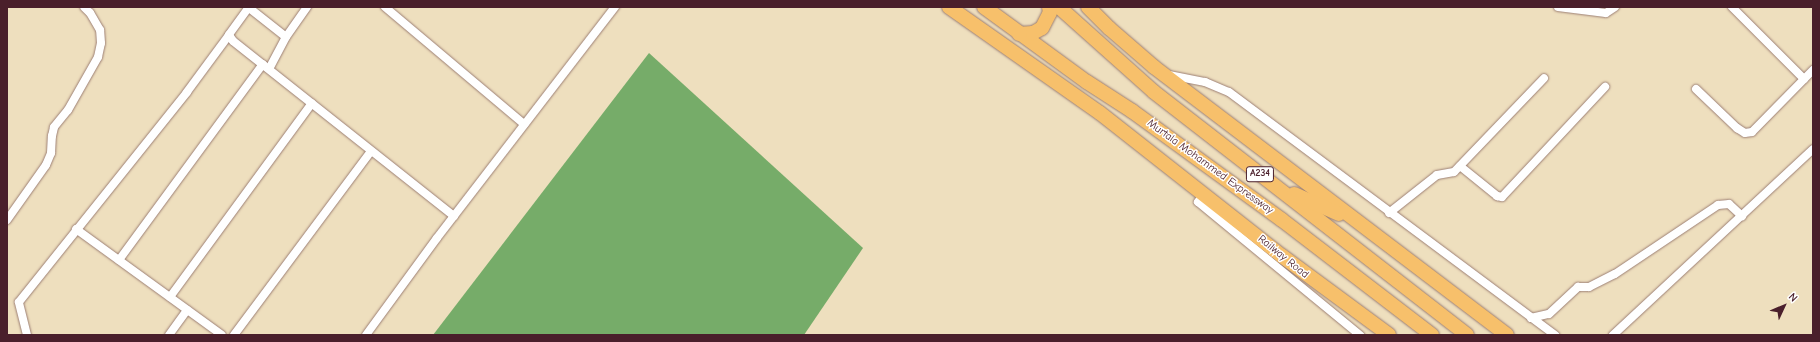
<!DOCTYPE html>
<style>
body{margin:0}
#map{position:relative;width:1820px;height:342px;overflow:hidden;background:#eedfbe;font-family:"Comic Neue",sans-serif}
div>[style]{position:absolute}
.forest>*{inset:0;background:#76ac69}
.roads{filter:drop-shadow(0 0 1px #9c7f74) drop-shadow(0 0 1px #9c7f74)}
.street>*{height:8px;margin:-4px;padding:0 4px;transform-origin:4px;border-radius:4px;background:#fff}
.highway>*{height:14px;margin:-7px;padding:0 7px;transform-origin:7px;border-radius:7px;background:#f7c06b}
span{translate:-50% -50%;white-space:nowrap;text-align:center;line-height:1.15;-webkit-text-stroke:3px #fff;paint-order:stroke}
.shield-label span{padding:1px 3px;background:#fff;border:1px solid;border-radius:3px;-webkit-text-stroke-width:0}
.shield-label{font-size:10px;color:#4a1f2b;font-weight:700}
.street-label{font-size:11px;color:#4a1f2b}
.frame{position:absolute;inset:0;border:8px solid #4a1f2b;pointer-events:none}
.north{position:absolute;left:1764px;top:286px;width:40px;height:40px;-webkit-text-stroke:3px #fff;paint-order:stroke;rotate:46deg;font-size:11px;font-weight:700;line-height:16px;text-align:center;color:#4a1f2b}
.north::after{content:'';display:block;margin:auto;width:14px;height:18px;background:#4a1f2b;clip-path:polygon(50% 0,100% 100%,50% 72%,0 100%)}
</style>
<div id="map">
<div class="forest">
<i style="clip-path:polygon(649px 53px,863px 248px,804px 335px,433px 335px)"></i>
</div>
<div class="roads">
<div class="street">
<i style="left:248px;top:7px;width:48px;rotate:38.3deg"></i>
<i style="left:249px;top:7px;width:34px;rotate:126deg"></i>
<i style="left:229px;top:35px;width:7px;rotate:56deg"></i>
<i style="left:233px;top:41px;width:282px;rotate:38.4deg"></i>
<i style="left:385px;top:7px;width:182px;rotate:40.1deg"></i>
<i style="left:1558px;top:7px;width:48px;rotate:7.1deg"></i>
<i style="left:1606px;top:13px;width:11px;rotate:-34deg"></i>
<i style="left:1732px;top:7px;width:102px;rotate:45deg"></i>
<i style="left:269px;top:69px;width:36px;rotate:-62deg"></i>
<i style="left:286px;top:37px;width:37px;rotate:-55deg"></i>
<i style="left:1169px;top:75px;width:37px;rotate:11deg"></i>
<i style="left:1205px;top:82px;width:26px;rotate:23deg"></i>
<i style="left:1229px;top:92px;width:407px;rotate:36.7deg"></i>
<i style="left:1696px;top:89px;width:57px;rotate:43.6deg"></i>
<i style="left:1737px;top:128px;width:9px;rotate:32deg"></i>
<i style="left:1745px;top:133px;width:7px;rotate:-8deg"></i>
<i style="left:1752px;top:132px;width:87px;rotate:-45.5deg"></i>
<i style="left:1460px;top:166px;width:48px;rotate:39deg"></i>
<i style="left:1497px;top:196px;width:5px;rotate:11deg"></i>
<i style="left:1502px;top:197px;width:151px;rotate:-46.9deg"></i>
<i style="left:1204px;top:194px;width:10px;rotate:127deg"></i>
<i style="left:1198px;top:202px;width:210px;rotate:39.4deg"></i>
<i style="left:1389px;top:213px;width:61px;rotate:-38.4deg"></i>
<i style="left:1437px;top:175px;width:17px;rotate:-10deg"></i>
<i style="left:1454px;top:172px;width:130px;rotate:-46.2deg"></i>
<i style="left:7px;top:220px;width:67px;rotate:-54.7deg"></i>
<i style="left:46px;top:165px;width:13px;rotate:-67deg"></i>
<i style="left:51px;top:153px;width:17px;rotate:-87deg"></i>
<i style="left:52px;top:136px;width:9px;rotate:-77deg"></i>
<i style="left:54px;top:127px;width:22px;rotate:-51deg"></i>
<i style="left:68px;top:110px;width:61px;rotate:-60.5deg"></i>
<i style="left:98px;top:57px;width:14px;rotate:-78deg"></i>
<i style="left:101px;top:43px;width:13px;rotate:-94deg"></i>
<i style="left:100px;top:30px;width:20px;rotate:-120deg"></i>
<i style="left:90px;top:13px;width:8px;rotate:-135deg"></i>
<i style="left:76px;top:229px;width:180px;rotate:36deg"></i>
<i style="left:119px;top:260px;width:243px;rotate:-53.7deg"></i>
<i style="left:170px;top:297px;width:240px;rotate:-53.8deg"></i>
<i style="left:1531px;top:318px;width:18px;rotate:-13deg"></i>
<i style="left:1549px;top:314px;width:40px;rotate:-43deg"></i>
<i style="left:1578px;top:287px;width:11px"></i>
<i style="left:1589px;top:287px;width:29px;rotate:-27deg"></i>
<i style="left:1615px;top:274px;width:124px;rotate:-33.8deg"></i>
<i style="left:1718px;top:205px;width:11px;rotate:-5deg"></i>
<i style="left:1729px;top:204px;width:18px;rotate:43deg"></i>
<i style="left:27px;top:335px;width:34px;rotate:-104deg"></i>
<i style="left:19px;top:302px;width:269px;rotate:-51.3deg"></i>
<i style="left:187px;top:92px;width:71px;rotate:-53.6deg"></i>
<i style="left:169px;top:335px;width:31px;rotate:-54deg"></i>
<i style="left:234px;top:335px;width:229px;rotate:-53.3deg"></i>
<i style="left:366px;top:335px;width:120px;rotate:-53.8deg"></i>
<i style="left:437px;top:238px;width:292px;rotate:-52.4deg"></i>
<i style="left:1613px;top:335px;width:273px;rotate:-42.9deg"></i>
</div>
<div class="highway">
<i style="left:949px;top:7px;width:184px;rotate:35.1deg"></i>
<i style="left:1100px;top:113px;width:231px;rotate:38.2deg"></i>
<i style="left:1282px;top:256px;width:133px;rotate:36.4deg"></i>
<i style="left:984px;top:7px;width:127px;rotate:36.1deg"></i>
<i style="left:1087px;top:82px;width:54px;rotate:32.8deg"></i>
<i style="left:1132px;top:111px;width:185px;rotate:36deg"></i>
<i style="left:1282px;top:220px;width:189px;rotate:37.5deg"></i>
<i style="left:1059px;top:7px;width:127px;rotate:41.8deg"></i>
<i style="left:1154px;top:92px;width:396px;rotate:37.8deg"></i>
<i style="left:1088px;top:7px;width:30px;rotate:45deg"></i>
<i style="left:1109px;top:28px;width:60px;rotate:40.9deg"></i>
<i style="left:1154px;top:67px;width:443px;rotate:37.2deg"></i>
<i style="left:1019px;top:34px;width:14px;rotate:-4deg"></i>
<i style="left:1033px;top:33px;width:10px;rotate:-29deg"></i>
<i style="left:1042px;top:28px;width:18px;rotate:-63deg"></i>
<i style="left:1050px;top:12px;width:5px;rotate:-101deg"></i>
<i style="left:1294px;top:194px;width:49px;rotate:24deg"></i>
</div>
</div>
<div class="shield-label">
<span style="left:1260px;top:174px">A234</span>
</div>
<div class="street-label">
<span style="left:1210px;top:167px;rotate:36deg">Murtala Mohammed Expressway</span>
<span style="left:1283px;top:257px;rotate:39deg">Railway Road</span>
</div>
<div class="frame"></div>
<div class="north">N</div>
</div>
